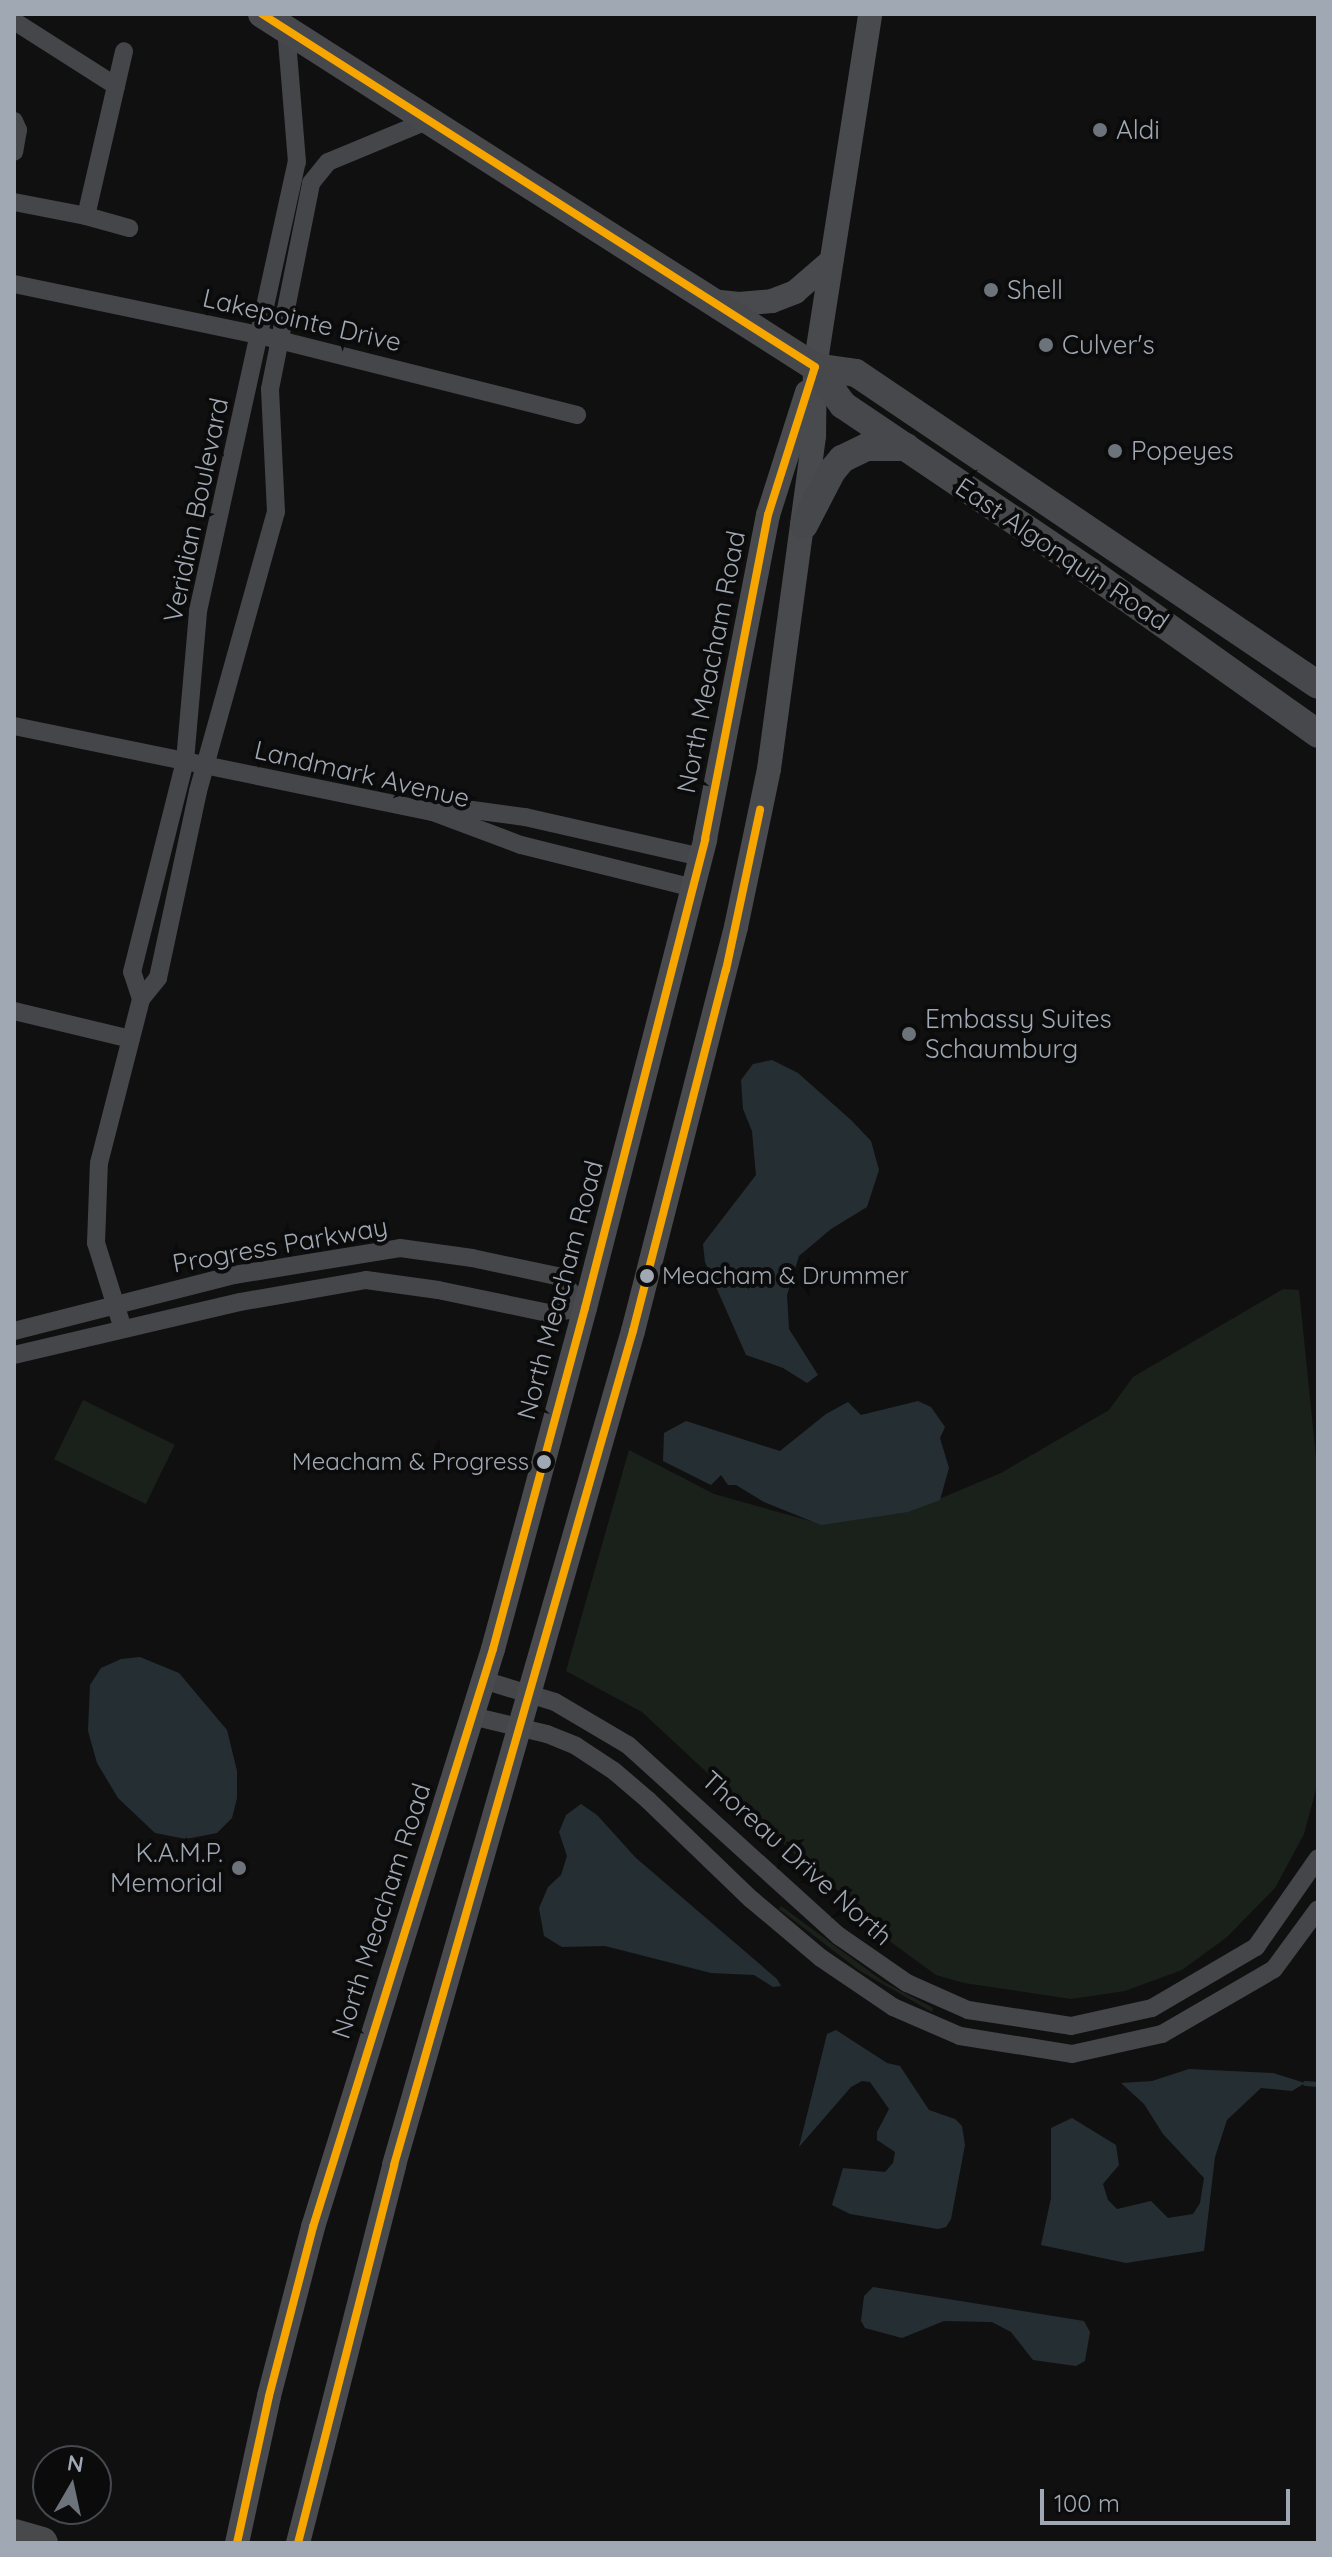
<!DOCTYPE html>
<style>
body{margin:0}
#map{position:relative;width:1332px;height:2557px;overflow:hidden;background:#101010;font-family:Quicksand,sans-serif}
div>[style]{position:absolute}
.green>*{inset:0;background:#1a211a;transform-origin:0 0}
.water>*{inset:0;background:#252f33}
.stream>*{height:5px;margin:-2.5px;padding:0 2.5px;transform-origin:2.5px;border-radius:2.5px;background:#252f33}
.minor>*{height:18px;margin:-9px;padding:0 9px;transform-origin:9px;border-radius:9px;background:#444649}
.secondary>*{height:24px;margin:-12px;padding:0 12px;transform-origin:12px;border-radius:12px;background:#484a4d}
.primary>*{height:28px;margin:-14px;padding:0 14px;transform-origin:14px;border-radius:14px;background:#46484b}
.motorway>*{height:32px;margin:-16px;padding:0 16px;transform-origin:16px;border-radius:16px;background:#47494b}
.bus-1>*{height:8px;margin:-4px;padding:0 4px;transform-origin:4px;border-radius:4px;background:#f7a600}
.dots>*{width:22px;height:22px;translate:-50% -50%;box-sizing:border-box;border:4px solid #0b0b0c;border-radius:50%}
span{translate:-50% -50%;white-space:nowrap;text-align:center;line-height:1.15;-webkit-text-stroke:8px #0b0b0c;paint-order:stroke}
.bus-label{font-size:24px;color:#9fa8b3}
.left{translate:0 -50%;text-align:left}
.right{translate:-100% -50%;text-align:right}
.poi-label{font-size:26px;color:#9fa8b3}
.street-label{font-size:26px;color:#9fa8b3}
.frame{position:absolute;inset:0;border:16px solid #9fa8b3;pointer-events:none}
.north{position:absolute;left:32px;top:2445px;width:80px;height:80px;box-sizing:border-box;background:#0b0b0c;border:2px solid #464a4f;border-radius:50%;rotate:9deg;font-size:22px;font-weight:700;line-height:32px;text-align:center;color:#9fa8b3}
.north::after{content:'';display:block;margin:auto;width:28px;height:36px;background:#6d737a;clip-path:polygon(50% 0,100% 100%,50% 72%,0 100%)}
.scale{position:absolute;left:1040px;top:2489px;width:250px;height:36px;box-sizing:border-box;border:4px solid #9fa8b3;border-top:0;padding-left:10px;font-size:24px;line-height:28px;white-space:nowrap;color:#9fa8b3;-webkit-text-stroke:6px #0b0b0c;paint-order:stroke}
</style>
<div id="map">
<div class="green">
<i style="clip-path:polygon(1283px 1289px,1299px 1290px,1318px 1477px,1318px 1782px,1304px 1834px,1275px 1888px,1227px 1937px,1182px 1970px,1125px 1991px,1071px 1999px,964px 1983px,936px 1975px,884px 1937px,642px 1712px,566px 1671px,629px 1450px,714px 1494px,821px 1524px,915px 1509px,1001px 1473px,1109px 1410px,1133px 1377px)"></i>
<i style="left:83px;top:1400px;width:102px;height:66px;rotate:26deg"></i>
<i style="clip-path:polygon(781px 1906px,884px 1982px,933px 2008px,932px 2012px,860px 1971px,779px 1909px)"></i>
</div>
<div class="water">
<i style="clip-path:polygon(772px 1060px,798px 1073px,851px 1120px,871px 1141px,879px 1170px,867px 1207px,831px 1229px,799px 1256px,787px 1295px,789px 1329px,818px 1375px,807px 1383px,783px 1368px,746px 1355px,705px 1262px,703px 1244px,756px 1175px,752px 1131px,743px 1109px,741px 1080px,753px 1064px)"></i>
<i style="clip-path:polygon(918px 1401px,931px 1407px,945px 1427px,940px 1438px,949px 1468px,940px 1500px,908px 1512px,821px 1525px,764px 1502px,736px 1485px,728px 1485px,721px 1475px,711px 1485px,663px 1461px,664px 1433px,686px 1421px,780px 1451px,826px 1414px,848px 1402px,861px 1415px)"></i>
<i style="clip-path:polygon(140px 1657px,179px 1673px,227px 1730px,237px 1771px,237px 1798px,232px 1818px,217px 1833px,186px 1839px,155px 1833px,118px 1798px,97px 1763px,88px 1731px,90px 1685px,101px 1668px,121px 1659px)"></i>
<i style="clip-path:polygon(581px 1804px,597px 1815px,636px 1858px,777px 1979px,781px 1986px,773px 1987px,754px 1975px,711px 1973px,605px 1946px,562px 1947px,544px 1936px,539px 1908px,548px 1887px,561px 1875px,567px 1856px,559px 1832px,566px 1815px)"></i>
<i style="clip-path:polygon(836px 2030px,887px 2063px,900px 2066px,929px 2110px,955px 2119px,962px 2126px,965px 2145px,951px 2219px,946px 2227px,938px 2229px,850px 2214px,832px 2205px,843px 2168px,885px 2172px,893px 2163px,895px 2152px,877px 2140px,877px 2132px,889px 2109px,870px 2082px,862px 2081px,851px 2087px,799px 2147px,827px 2034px)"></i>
<i style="clip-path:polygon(1189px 2069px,1273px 2073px,1305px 2083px,1292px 2091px,1261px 2088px,1227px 2120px,1215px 2157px,1204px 2251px,1126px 2263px,1041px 2245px,1051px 2198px,1051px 2128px,1072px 2118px,1116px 2145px,1119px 2165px,1103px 2184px,1108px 2200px,1117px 2209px,1151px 2201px,1168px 2218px,1193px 2214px,1200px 2203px,1204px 2178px,1163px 2134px,1144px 2104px,1121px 2083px,1152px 2081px)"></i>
<i style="clip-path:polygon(873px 2287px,1084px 2321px,1090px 2332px,1085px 2361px,1076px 2366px,1033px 2360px,1011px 2332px,992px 2322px,944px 2321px,902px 2338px,865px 2328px,861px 2321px,864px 2296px)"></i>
</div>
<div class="stream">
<i style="left:1305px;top:2083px;width:13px;rotate:4deg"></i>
</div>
<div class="minor">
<i style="left:14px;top:21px;width:121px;rotate:32.5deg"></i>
<i style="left:14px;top:121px;width:10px;rotate:66deg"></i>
<i style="left:18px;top:130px;width:22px;rotate:100deg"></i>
<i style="left:14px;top:202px;width:73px;rotate:11deg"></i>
<i style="left:86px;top:216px;width:169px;rotate:-77deg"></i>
<i style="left:86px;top:216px;width:45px;rotate:15.6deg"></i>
<i style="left:14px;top:284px;width:250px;rotate:11.8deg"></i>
<i style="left:259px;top:335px;width:328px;rotate:14.1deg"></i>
<i style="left:14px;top:726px;width:428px;rotate:11.6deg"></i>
<i style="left:433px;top:812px;width:94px;rotate:20.6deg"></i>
<i style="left:521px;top:845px;width:177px;rotate:14deg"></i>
<i style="left:440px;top:812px;width:25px;rotate:-7deg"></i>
<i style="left:465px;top:809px;width:61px;rotate:7.6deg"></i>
<i style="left:525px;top:817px;width:180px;rotate:12.8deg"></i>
<i style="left:141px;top:999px;width:28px;rotate:-108deg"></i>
<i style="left:132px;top:972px;width:218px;rotate:-75.9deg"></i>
<i style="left:185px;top:761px;width:151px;rotate:-85deg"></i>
<i style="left:198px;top:611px;width:460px;rotate:-77.6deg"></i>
<i style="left:297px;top:162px;width:133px;rotate:-94.7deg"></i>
<i style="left:14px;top:1011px;width:120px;rotate:13.5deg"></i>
<i style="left:123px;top:1329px;width:90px;rotate:-107.4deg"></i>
<i style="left:96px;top:1243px;width:80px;rotate:-87.9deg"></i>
<i style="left:99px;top:1163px;width:169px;rotate:-75.6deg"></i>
<i style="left:141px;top:999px;width:27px;rotate:-51deg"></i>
<i style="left:158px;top:978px;width:191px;rotate:-77.9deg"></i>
<i style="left:198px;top:791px;width:290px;rotate:-74.4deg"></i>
<i style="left:276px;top:512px;width:123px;rotate:-92.8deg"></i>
<i style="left:270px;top:389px;width:210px;rotate:-78.7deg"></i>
<i style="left:311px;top:183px;width:27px;rotate:-51deg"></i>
<i style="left:328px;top:162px;width:107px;rotate:-22.5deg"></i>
<i style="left:14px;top:1331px;width:227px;rotate:-14.3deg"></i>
<i style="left:234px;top:1275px;width:168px;rotate:-9.2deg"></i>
<i style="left:400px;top:1248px;width:73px;rotate:7.9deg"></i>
<i style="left:472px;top:1258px;width:87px;rotate:12deg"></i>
<i style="left:557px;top:1276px;width:43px;rotate:48.8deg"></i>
<i style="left:14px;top:1355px;width:232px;rotate:-13.2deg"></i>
<i style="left:240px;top:1302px;width:128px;rotate:-9.9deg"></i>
<i style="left:366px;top:1280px;width:73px;rotate:7.9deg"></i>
<i style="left:438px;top:1290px;width:112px;rotate:11.8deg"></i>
<i style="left:548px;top:1313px;width:37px;rotate:-8deg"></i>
<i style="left:483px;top:1680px;width:75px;rotate:17deg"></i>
<i style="left:555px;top:1702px;width:85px;rotate:30.5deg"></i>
<i style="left:628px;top:1745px;width:285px;rotate:42.2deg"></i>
<i style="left:839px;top:1936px;width:83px;rotate:34.7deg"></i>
<i style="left:907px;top:1983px;width:67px;rotate:23.9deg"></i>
<i style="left:968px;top:2010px;width:104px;rotate:8.8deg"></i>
<i style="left:1071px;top:2026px;width:83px;rotate:-12.5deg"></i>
<i style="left:1152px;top:2008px;width:121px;rotate:-30.4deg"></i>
<i style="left:1256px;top:1947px;width:108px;rotate:-55.1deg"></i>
<i style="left:472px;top:1716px;width:77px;rotate:13.5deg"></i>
<i style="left:547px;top:1734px;width:31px;rotate:22deg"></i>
<i style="left:576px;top:1746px;width:45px;rotate:33.3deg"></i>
<i style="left:614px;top:1771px;width:45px;rotate:40.5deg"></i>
<i style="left:648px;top:1800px;width:143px;rotate:43.9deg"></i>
<i style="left:751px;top:1899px;width:92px;rotate:40.1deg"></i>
<i style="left:821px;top:1958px;width:87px;rotate:34.2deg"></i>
<i style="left:893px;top:2007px;width:73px;rotate:23.4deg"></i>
<i style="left:960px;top:2036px;width:113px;rotate:9.1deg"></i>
<i style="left:1072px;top:2054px;width:92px;rotate:-12.5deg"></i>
<i style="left:1162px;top:2034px;width:129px;rotate:-30.1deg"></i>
<i style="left:1274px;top:1969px;width:74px;rotate:-53.7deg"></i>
</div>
<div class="secondary">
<i style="left:711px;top:301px;width:28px;rotate:6deg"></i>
<i style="left:739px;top:304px;width:33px;rotate:-5deg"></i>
<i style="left:772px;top:301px;width:25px;rotate:-21deg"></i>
<i style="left:795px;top:292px;width:48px;rotate:-40.7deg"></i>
<i style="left:237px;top:2543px;width:150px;rotate:-77.7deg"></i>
<i style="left:269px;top:2396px;width:175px;rotate:-75.4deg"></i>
<i style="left:313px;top:2227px;width:605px;rotate:-72.7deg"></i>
<i style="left:493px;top:1649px;width:353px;rotate:-74.9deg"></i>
<i style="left:585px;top:1308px;width:484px;rotate:-75.6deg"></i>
<i style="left:705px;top:839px;width:330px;rotate:-79deg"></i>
<i style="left:768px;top:515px;width:129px;rotate:-72.4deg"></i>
<i style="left:298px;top:2543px;width:390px;rotate:-75.7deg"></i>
<i style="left:394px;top:2165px;width:868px;rotate:-74.01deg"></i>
<i style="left:633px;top:1331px;width:417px;rotate:-75.7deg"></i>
<i style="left:736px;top:927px;width:161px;rotate:-78.2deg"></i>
<i style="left:769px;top:769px;width:337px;rotate:-82.3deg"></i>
<i style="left:814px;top:435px;width:68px;rotate:-89.2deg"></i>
<i style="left:815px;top:367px;width:357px;rotate:-81.1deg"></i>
</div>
<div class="primary">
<i style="left:262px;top:14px;width:656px;rotate:32.55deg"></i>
<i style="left:815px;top:367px;width:47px;rotate:53.6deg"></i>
<i style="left:843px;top:405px;width:297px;rotate:34deg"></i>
<i style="left:1089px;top:571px;width:281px;rotate:35.4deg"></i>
<i style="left:815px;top:367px;width:41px;rotate:8.3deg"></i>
<i style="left:856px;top:373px;width:557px;rotate:34.03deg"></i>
<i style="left:804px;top:525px;width:61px;rotate:-62.6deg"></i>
<i style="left:832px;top:471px;width:16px;rotate:-50deg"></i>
<i style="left:842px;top:459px;width:28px;rotate:-26deg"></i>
<i style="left:867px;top:447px;width:39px"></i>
</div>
<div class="motorway">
<i style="left:14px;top:2535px;width:29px;rotate:16deg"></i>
</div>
<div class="bus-1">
<i style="left:262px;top:14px;width:656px;rotate:32.55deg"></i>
<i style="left:237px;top:2543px;width:150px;rotate:-77.7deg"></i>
<i style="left:269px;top:2396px;width:175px;rotate:-75.4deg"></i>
<i style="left:313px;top:2227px;width:605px;rotate:-72.7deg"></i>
<i style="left:493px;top:1649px;width:353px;rotate:-74.9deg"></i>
<i style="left:585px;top:1308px;width:484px;rotate:-75.6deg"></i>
<i style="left:705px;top:839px;width:330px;rotate:-79deg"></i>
<i style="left:768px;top:515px;width:155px;rotate:-72.4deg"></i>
<i style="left:298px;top:2543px;width:390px;rotate:-75.7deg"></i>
<i style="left:394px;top:2165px;width:868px;rotate:-74.01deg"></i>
<i style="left:633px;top:1331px;width:373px;rotate:-75.6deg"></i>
<i style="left:726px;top:970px;width:164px;rotate:-78deg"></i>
</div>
<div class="dots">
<i style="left:1100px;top:130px;background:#6d737a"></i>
<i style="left:991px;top:290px;background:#6d737a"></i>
<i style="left:1046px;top:345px;background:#6d737a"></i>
<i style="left:1115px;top:451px;background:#6d737a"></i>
<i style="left:909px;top:1034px;background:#6d737a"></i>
<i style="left:647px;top:1276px;background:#9fa8b3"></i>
<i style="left:544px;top:1462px;background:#9fa8b3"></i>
<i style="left:239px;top:1868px;background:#6d737a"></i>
</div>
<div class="bus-label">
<span class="left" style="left:662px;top:1276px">Meacham &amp; Drummer</span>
<span class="right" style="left:529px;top:1462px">Meacham &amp; Progress</span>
</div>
<div class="poi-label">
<span class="left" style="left:1116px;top:130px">Aldi</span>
<span class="left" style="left:1007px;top:290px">Shell</span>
<span class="left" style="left:1062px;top:345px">Culver's</span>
<span class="left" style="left:1131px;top:451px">Popeyes</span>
<span class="left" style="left:925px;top:1034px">Embassy Suites<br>Schaumburg</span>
<span class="right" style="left:223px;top:1868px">K.A.M.P.<br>Memorial</span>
</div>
<div class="street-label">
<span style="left:302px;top:320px;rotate:13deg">Lakepointe Drive</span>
<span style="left:196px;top:510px;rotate:-78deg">Veridian Boulevard</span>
<span style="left:1062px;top:554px;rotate:34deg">East Algonquin Road</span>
<span style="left:711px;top:662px;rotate:-79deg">North Meacham Road</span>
<span style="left:362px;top:774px;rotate:13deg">Landmark Avenue</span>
<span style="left:280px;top:1245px;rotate:-10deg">Progress Parkway</span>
<span style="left:560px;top:1290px;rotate:-75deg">North Meacham Road</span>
<span style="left:797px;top:1858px;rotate:42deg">Thoreau Drive North</span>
<span style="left:381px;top:1911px;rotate:-72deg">North Meacham Road</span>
</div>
<div class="frame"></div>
<div class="north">N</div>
<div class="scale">100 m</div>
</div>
